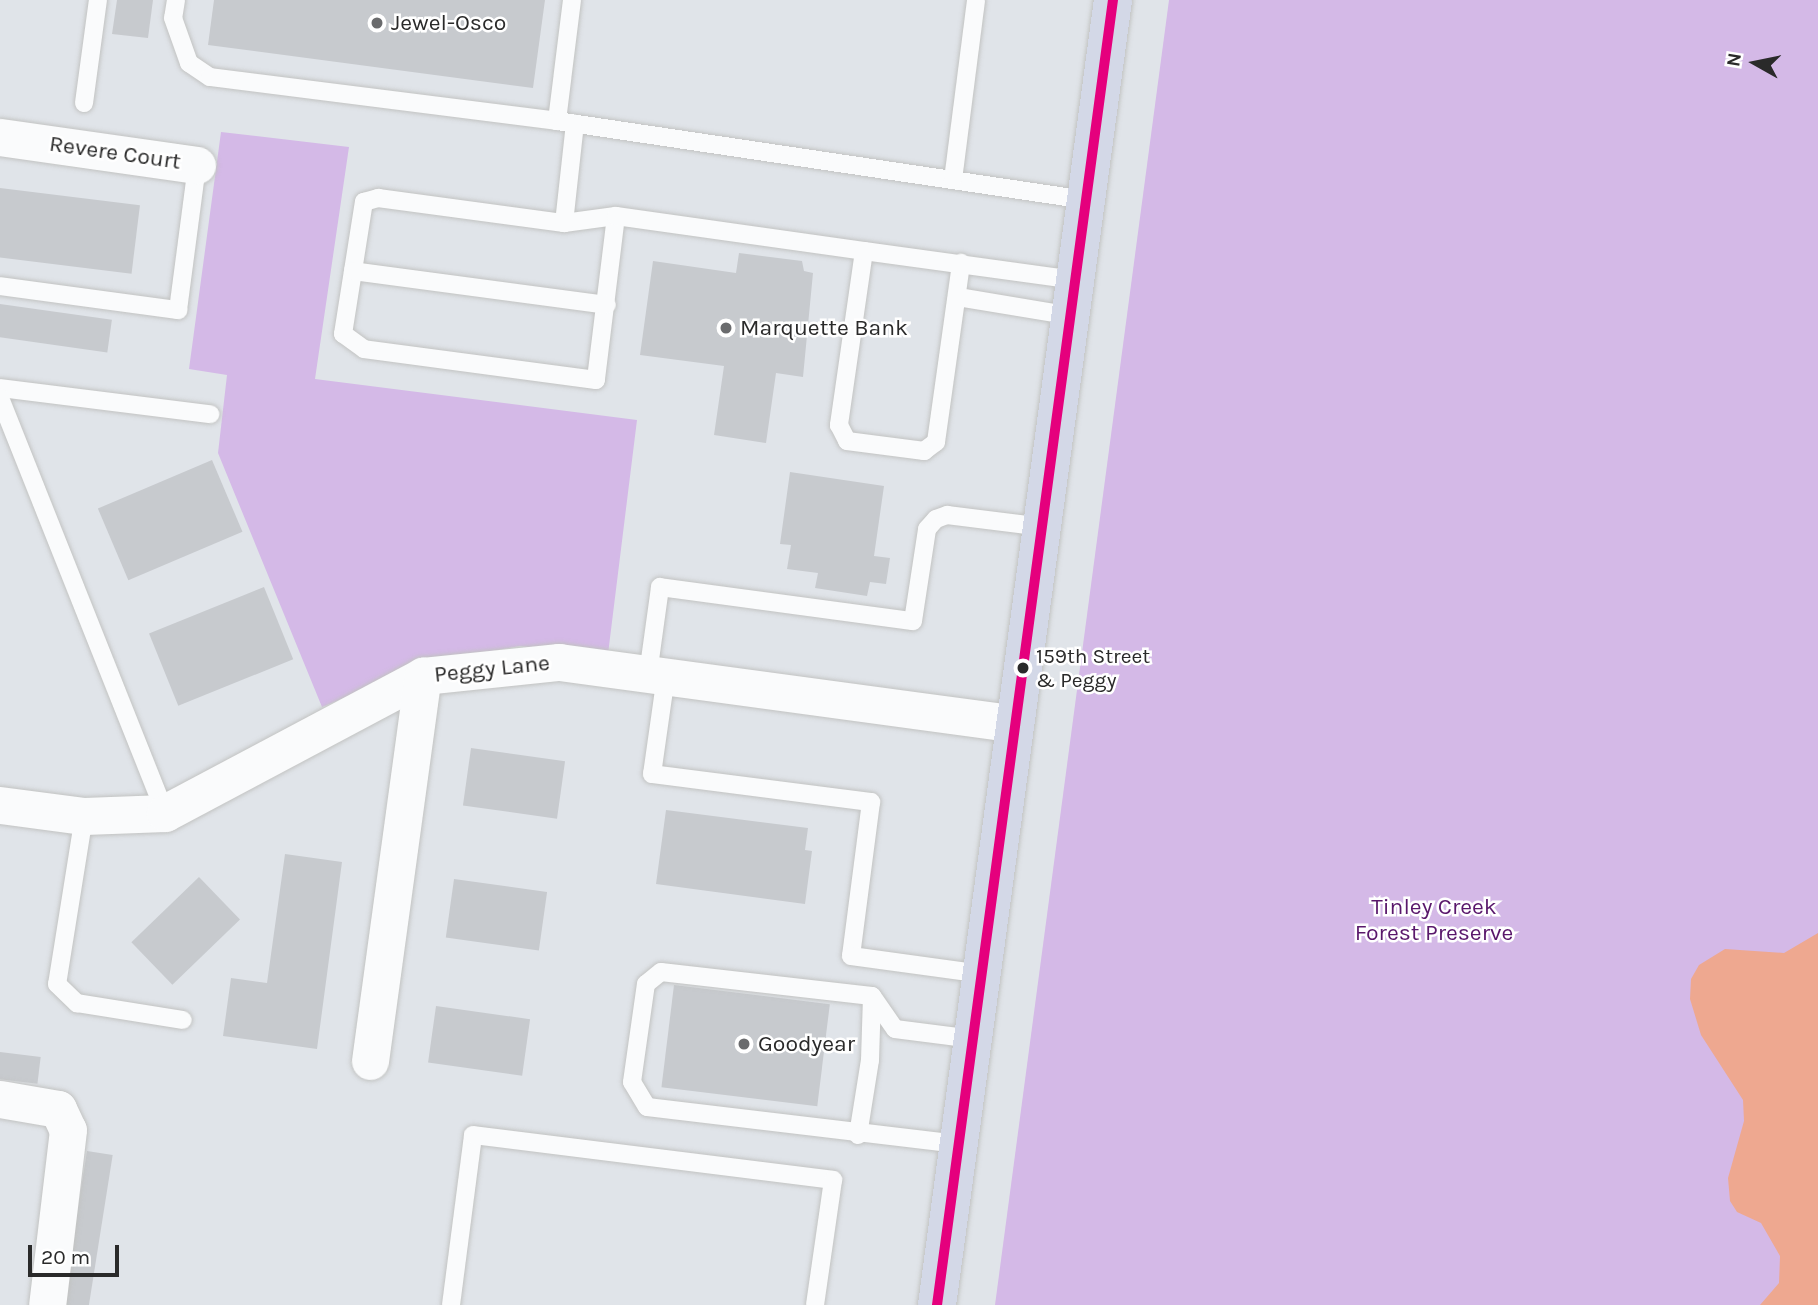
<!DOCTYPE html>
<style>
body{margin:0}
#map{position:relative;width:1818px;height:1305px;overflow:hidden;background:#e0e4e9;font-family:Karla,sans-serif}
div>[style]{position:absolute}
.green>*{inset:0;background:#d4b9e7}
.water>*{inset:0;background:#eea890}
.building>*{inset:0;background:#c7cace;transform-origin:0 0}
.roads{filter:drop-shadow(0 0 2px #c2c3c2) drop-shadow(0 0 2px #c2c3c2)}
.service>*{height:18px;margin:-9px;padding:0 9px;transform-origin:9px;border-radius:9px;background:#fafbfc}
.minor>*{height:37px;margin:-18.5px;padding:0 18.5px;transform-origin:18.5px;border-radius:18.5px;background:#fafbfc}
.primary>*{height:38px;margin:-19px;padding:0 19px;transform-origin:19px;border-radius:19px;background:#d3d8e7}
.bus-1>*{height:10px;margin:-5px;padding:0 5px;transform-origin:5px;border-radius:5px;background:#e5007d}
.dots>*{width:19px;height:19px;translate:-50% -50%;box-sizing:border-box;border:4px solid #fff;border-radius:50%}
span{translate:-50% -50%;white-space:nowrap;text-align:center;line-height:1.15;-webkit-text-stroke:5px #fff;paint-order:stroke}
.bus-label{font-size:21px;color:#2a2a2a}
.left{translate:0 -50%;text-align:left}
.poi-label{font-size:23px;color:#2a2a2a}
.street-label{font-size:23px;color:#2a2a2a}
.park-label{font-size:23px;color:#59176b}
.north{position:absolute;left:1720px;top:28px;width:70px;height:70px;-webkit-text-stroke:5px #fff;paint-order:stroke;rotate:279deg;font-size:19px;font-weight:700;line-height:28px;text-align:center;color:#2a2a2a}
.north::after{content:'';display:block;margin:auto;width:24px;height:32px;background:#2a2a2a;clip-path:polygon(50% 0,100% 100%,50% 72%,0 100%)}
.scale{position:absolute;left:28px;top:1245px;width:91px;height:32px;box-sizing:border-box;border:4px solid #2a2a2a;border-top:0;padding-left:9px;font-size:21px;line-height:24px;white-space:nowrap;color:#2a2a2a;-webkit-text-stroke:5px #fff;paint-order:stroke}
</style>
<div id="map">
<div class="green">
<i style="clip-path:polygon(1169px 0,1818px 0,1818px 1305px,995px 1305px)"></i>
<i style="clip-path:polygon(221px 132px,349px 147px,315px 379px,637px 420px,608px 654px,520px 646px,429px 662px,322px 707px,218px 453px,227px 375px,189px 369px)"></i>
</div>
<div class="water">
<i style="clip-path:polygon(1818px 933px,1818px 1305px,1760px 1305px,1779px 1283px,1780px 1256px,1761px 1223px,1737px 1212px,1730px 1201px,1728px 1178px,1744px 1121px,1743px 1100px,1701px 1035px,1690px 999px,1691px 979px,1699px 965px,1725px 949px,1784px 953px)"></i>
</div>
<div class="building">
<i style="clip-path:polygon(117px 0,153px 0,148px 38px,112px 34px)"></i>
<i style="clip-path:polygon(214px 0,545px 0,533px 88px,208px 45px)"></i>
<i style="left:0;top:188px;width:141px;height:69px;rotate:7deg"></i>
<i style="clip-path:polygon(739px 253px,802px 261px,804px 271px,813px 273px,803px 377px,776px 373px,766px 443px,714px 435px,724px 366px,640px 355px,653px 261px,736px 273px)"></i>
<i style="left:0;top:304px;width:113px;height:33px;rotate:8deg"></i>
<i style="left:212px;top:460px;width:78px;height:124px;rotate:67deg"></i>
<i style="clip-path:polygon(790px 472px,884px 486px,874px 556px,890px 558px,886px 584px,870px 582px,867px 596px,815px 588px,818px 573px,787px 569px,791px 545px,780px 544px)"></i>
<i style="left:264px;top:587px;width:78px;height:124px;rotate:68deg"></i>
<i style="left:471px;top:748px;width:95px;height:58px;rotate:8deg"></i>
<i style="clip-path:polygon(666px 810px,808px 828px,805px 850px,812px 851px,805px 904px,656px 884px)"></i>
<i style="clip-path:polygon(285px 854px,342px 862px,317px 1049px,223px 1036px,231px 978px,267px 983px)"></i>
<i style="left:199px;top:877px;width:59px;height:94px;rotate:46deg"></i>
<i style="left:454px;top:879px;width:94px;height:59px;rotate:8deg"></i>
<i style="left:674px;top:985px;width:157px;height:103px;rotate:7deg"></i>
<i style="left:436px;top:1006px;width:95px;height:57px;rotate:8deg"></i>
<i style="left:0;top:1052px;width:41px;height:27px;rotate:7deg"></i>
<i style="left:87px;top:1151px;width:26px;height:155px;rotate:9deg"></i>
</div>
<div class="roads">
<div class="service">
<i style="left:176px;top:0;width:18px;rotate:99deg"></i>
<i style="left:173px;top:18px;width:48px;rotate:70.4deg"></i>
<i style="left:189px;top:63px;width:25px;rotate:34deg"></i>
<i style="left:210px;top:77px;width:350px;rotate:7.2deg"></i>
<i style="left:572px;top:0;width:122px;rotate:97.1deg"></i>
<i style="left:557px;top:121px;width:535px;rotate:8.49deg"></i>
<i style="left:84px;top:103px;width:104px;rotate:-82.3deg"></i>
<i style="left:953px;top:180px;width:181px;rotate:-82.7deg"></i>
<i style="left:378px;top:198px;width:188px;rotate:7.7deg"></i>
<i style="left:564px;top:223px;width:52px;rotate:-7.7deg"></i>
<i style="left:616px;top:216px;width:165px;rotate:97deg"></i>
<i style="left:596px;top:380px;width:234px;rotate:-172.4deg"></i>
<i style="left:364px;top:349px;width:26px;rotate:-144deg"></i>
<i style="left:343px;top:334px;width:134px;rotate:-81deg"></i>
<i style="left:364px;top:202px;width:15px;rotate:-16deg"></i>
<i style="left:616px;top:216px;width:250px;rotate:8deg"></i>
<i style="left:864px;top:251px;width:176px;rotate:98.2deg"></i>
<i style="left:839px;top:425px;width:18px;rotate:63deg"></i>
<i style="left:847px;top:441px;width:78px;rotate:7.4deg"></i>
<i style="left:924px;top:451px;width:15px;rotate:-37deg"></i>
<i style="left:936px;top:442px;width:181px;rotate:-82deg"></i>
<i style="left:564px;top:223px;width:100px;rotate:-83.7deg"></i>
<i style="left:864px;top:251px;width:214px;rotate:7.8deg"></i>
<i style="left:353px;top:271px;width:256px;rotate:7.6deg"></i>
<i style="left:0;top:286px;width:180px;rotate:7.7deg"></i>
<i style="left:178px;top:310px;width:146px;rotate:-82.5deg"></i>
<i style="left:958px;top:297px;width:115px;rotate:9.5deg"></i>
<i style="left:0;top:388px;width:212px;rotate:7.1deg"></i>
<i style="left:0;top:398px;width:447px;rotate:68.3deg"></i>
<i style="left:648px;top:674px;width:88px;rotate:-82.1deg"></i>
<i style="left:660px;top:587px;width:255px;rotate:7.7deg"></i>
<i style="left:913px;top:621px;width:93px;rotate:-81.3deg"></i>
<i style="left:927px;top:529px;width:13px;rotate:-48deg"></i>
<i style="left:936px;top:519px;width:12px;rotate:-20deg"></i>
<i style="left:947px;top:515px;width:97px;rotate:7.1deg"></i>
<i style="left:666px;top:676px;width:99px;rotate:98.1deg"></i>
<i style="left:652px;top:774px;width:221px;rotate:7.3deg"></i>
<i style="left:871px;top:802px;width:155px;rotate:97.4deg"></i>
<i style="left:851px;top:956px;width:132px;rotate:7.8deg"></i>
<i style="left:84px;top:816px;width:170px;rotate:99.1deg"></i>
<i style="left:57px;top:984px;width:28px;rotate:44deg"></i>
<i style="left:77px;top:1003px;width:107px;rotate:9.1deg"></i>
<i style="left:858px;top:1135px;width:76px;rotate:-80.9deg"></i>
<i style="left:870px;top:1060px;width:64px;rotate:-88.2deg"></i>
<i style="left:958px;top:1144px;width:313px;rotate:-173.2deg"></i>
<i style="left:647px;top:1107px;width:29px;rotate:-121deg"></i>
<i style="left:632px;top:1082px;width:99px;rotate:-81.9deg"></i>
<i style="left:646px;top:984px;width:19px;rotate:-39deg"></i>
<i style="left:661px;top:972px;width:212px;rotate:6.5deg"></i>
<i style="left:872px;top:996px;width:40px;rotate:55.1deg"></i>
<i style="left:895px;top:1029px;width:79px;rotate:7.3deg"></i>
<i style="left:451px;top:1305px;width:171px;rotate:-82.6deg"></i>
<i style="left:473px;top:1135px;width:363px;rotate:7.1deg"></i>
<i style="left:833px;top:1180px;width:126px;rotate:98.2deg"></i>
</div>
<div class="minor">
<i style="left:0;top:137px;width:199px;rotate:8.1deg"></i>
<i style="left:0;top:805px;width:85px;rotate:7.5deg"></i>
<i style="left:84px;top:816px;width:81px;rotate:-2.1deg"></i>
<i style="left:165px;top:813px;width:292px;rotate:-28deg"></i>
<i style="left:423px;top:676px;width:137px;rotate:-5.9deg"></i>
<i style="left:559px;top:662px;width:460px;rotate:7.7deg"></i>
<i style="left:370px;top:1061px;width:389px;rotate:-82.2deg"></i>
<i style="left:0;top:1099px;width:59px;rotate:9.8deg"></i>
<i style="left:58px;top:1109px;width:23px;rotate:65deg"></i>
<i style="left:68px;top:1130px;width:176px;rotate:96.8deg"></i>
</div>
<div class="primary">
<i style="left:937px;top:1305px;width:1317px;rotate:-82.32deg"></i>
</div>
</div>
<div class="bus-1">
<i style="left:937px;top:1305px;width:1317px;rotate:-82.32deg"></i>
</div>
<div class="dots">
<i style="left:377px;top:23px;background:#6a6b6d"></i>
<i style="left:726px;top:328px;background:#6a6b6d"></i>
<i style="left:1023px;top:668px;background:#2a2a2a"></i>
<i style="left:744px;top:1044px;background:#6a6b6d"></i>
</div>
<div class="bus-label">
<span class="left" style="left:1036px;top:668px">159th Street<br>&amp; Peggy</span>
</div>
<div class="poi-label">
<span class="left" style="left:391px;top:23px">Jewel-Osco</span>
<span class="left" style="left:740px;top:328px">Marquette Bank</span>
<span class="left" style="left:758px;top:1044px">Goodyear</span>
</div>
<div class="street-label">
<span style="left:115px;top:153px;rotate:8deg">Revere Court</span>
<span style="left:492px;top:669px;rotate:-6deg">Peggy Lane</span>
</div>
<div class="park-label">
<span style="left:1434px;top:920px">Tinley Creek<br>Forest Preserve</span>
</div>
<div class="north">N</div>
<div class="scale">20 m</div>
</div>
